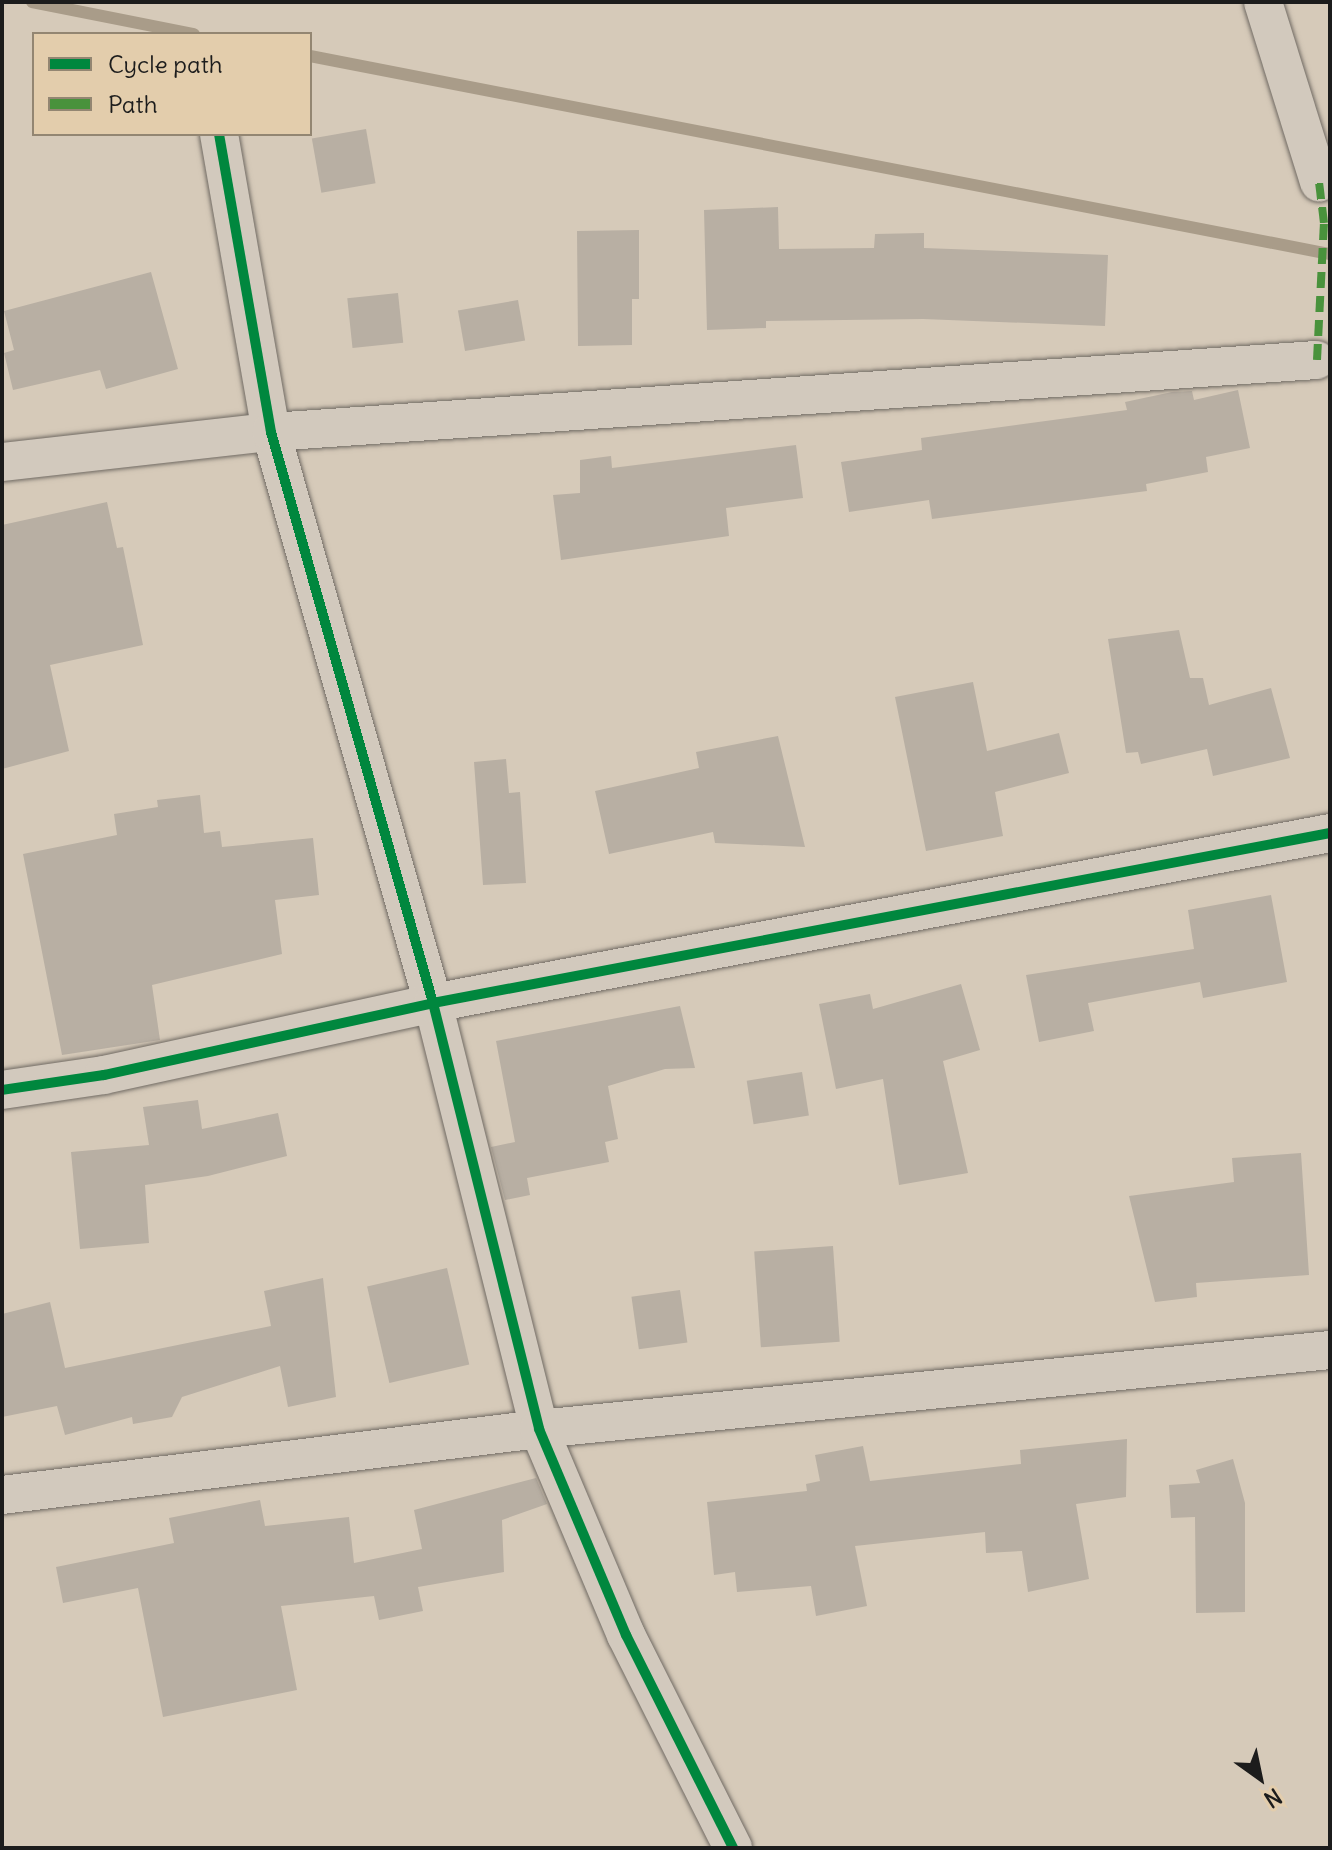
<!DOCTYPE html>
<style>
body{margin:0}
#map{position:relative;width:1332px;height:1850px;overflow:hidden;background:#d6cab9;font-family:Delius,sans-serif}
div>[style]{position:absolute}
.stream>*{height:12px;margin:-6px;padding:0 6px;transform-origin:6px;border-radius:6px;background:#a99c89}
.building>*{inset:0;background:#b8afa3;transform-origin:0 0}
.roads{filter:drop-shadow(0 0 2px #706a63) drop-shadow(0 0 2px #706a63)}
.minor>*{height:38px;margin:-19px;padding:0 19px;transform-origin:19px;border-radius:19px;background:#d2c9bd}
.quiet>*{height:8px;margin-top:-4px;transform-origin:0;background:repeating-linear-gradient(90deg,#49923c 0 16px,transparent 0 24px)}
.cycleway>*{height:10px;margin:-5px;padding:0 5px;transform-origin:5px;border-radius:5px;background:#00873e}
span{translate:-50% -50%;white-space:nowrap;text-align:center;line-height:1.15;-webkit-text-stroke:8px #e3cdac;paint-order:stroke}
.frame{position:absolute;inset:0;border:4px solid #1c1c1c;pointer-events:none}
.legend{position:absolute;left:32px;top:32px;width:280px;height:104px;box-sizing:border-box;background:#e3cdac;border:2px solid #938672;margin:0;padding:10px 14px;list-style:none;font-size:24px;color:#1c1c1c}
.legend li{display:flex;align-items:center;gap:16px;height:40px}
.legend b{width:40px;border:2px solid #938672}
.north{position:absolute;left:1220px;top:1738px;width:80px;height:80px;-webkit-text-stroke:6px #e3cdac;paint-order:stroke;rotate:147deg;font-size:22px;font-weight:700;line-height:32px;text-align:center;color:#1c1c1c}
.north::after{content:'';display:block;margin:auto;width:28px;height:36px;background:#1c1c1c;clip-path:polygon(50% 0,100% 100%,50% 72%,0 100%)}
</style>
<div id="map">
<div class="stream">
<i style="left:32px;top:2px;width:165px;rotate:11.2deg"></i>
<i style="left:310px;top:56px;width:1039px;rotate:10.99deg"></i>
</div>
<div class="building">
<i style="left:366px;top:129px;width:55px;height:55px;rotate:80deg"></i>
<i style="clip-path:polygon(778px 207px,779px 249px,874px 248px,875px 234px,924px 233px,924px 248px,1108px 255px,1105px 326px,923px 319px,766px 321px,766px 328px,707px 330px,704px 210px)"></i>
<i style="clip-path:polygon(639px 230px,639px 299px,632px 299px,632px 345px,578px 346px,577px 231px)"></i>
<i style="clip-path:polygon(151px 272px,178px 369px,106px 389px,100px 370px,13px 390px,4px 353px,14px 350px,4px 311px)"></i>
<i style="left:398px;top:293px;width:50px;height:51px;rotate:84deg"></i>
<i style="left:518px;top:300px;width:41px;height:61px;rotate:80deg"></i>
<i style="clip-path:polygon(1238px 390px,1250px 448px,1206px 457px,1208px 472px,1146px 484px,1147px 491px,932px 519px,929px 500px,849px 512px,841px 462px,922px 450px,921px 438px,1127px 410px,1125px 402px,1172px 392px,1192px 391px,1194px 400px)"></i>
<i style="clip-path:polygon(796px 445px,803px 498px,726px 508px,729px 536px,561px 560px,553px 495px,580px 493px,580px 460px,611px 456px,612px 468px)"></i>
<i style="clip-path:polygon(107px 502px,117px 548px,123px 547px,143px 645px,50px 665px,69px 751px,2px 769px,2px 525px)"></i>
<i style="clip-path:polygon(1179px 630px,1190px 678px,1203px 678px,1209px 705px,1271px 688px,1290px 758px,1213px 776px,1207px 749px,1141px 764px,1138px 752px,1126px 753px,1108px 639px)"></i>
<i style="clip-path:polygon(973px 682px,987px 751px,1059px 733px,1069px 773px,995px 792px,1003px 836px,926px 851px,895px 697px)"></i>
<i style="clip-path:polygon(778px 736px,805px 847px,715px 843px,713px 832px,609px 854px,595px 791px,699px 768px,696px 752px)"></i>
<i style="clip-path:polygon(506px 759px,509px 793px,520px 792px,526px 883px,483px 885px,474px 762px)"></i>
<i style="clip-path:polygon(200px 795px,204px 833px,220px 831px,222px 847px,313px 838px,319px 895px,275px 900px,282px 954px,152px 985px,160px 1040px,62px 1055px,23px 854px,117px 835px,114px 814px,158px 807px,157px 800px)"></i>
<i style="clip-path:polygon(1271px 895px,1287px 982px,1203px 998px,1200px 982px,1088px 1003px,1094px 1031px,1039px 1042px,1026px 975px,1194px 949px,1188px 910px)"></i>
<i style="clip-path:polygon(961px 984px,980px 1050px,943px 1061px,968px 1173px,899px 1185px,883px 1079px,836px 1089px,819px 1004px,870px 994px,873px 1009px)"></i>
<i style="clip-path:polygon(680px 1006px,695px 1068px,665px 1069px,608px 1086px,618px 1139px,605px 1142px,609px 1162px,527px 1178px,530px 1195px,505px 1200px,491px 1147px,515px 1142px,496px 1041px)"></i>
<i style="left:802px;top:1072px;width:44px;height:56px;rotate:81deg"></i>
<i style="clip-path:polygon(198px 1100px,202px 1129px,278px 1113px,287px 1156px,208px 1176px,145px 1185px,149px 1243px,80px 1249px,71px 1152px,149px 1145px,143px 1107px)"></i>
<i style="clip-path:polygon(1301px 1153px,1309px 1275px,1196px 1283px,1197px 1297px,1155px 1302px,1129px 1196px,1234px 1182px,1232px 1158px)"></i>
<i style="left:833px;top:1246px;width:96px;height:79px;rotate:86deg"></i>
<i style="left:447px;top:1268px;width:99px;height:82px;rotate:77deg"></i>
<i style="clip-path:polygon(323px 1278px,336px 1397px,288px 1407px,280px 1366px,182px 1397px,172px 1417px,133px 1424px,132px 1417px,65px 1435px,57px 1406px,2px 1417px,2px 1314px,50px 1302px,65px 1368px,271px 1326px,264px 1291px)"></i>
<i style="left:680px;top:1290px;width:53px;height:49px;rotate:82deg"></i>
<i style="clip-path:polygon(1127px 1439px,1126px 1497px,1076px 1504px,1089px 1579px,1028px 1592px,1022px 1551px,986px 1553px,985px 1532px,855px 1546px,867px 1606px,816px 1616px,811px 1586px,737px 1592px,735px 1572px,714px 1575px,707px 1502px,807px 1491px,806px 1484px,820px 1481px,815px 1455px,863px 1446px,870px 1481px,1021px 1464px,1020px 1450px)"></i>
<i style="clip-path:polygon(1233px 1459px,1245px 1503px,1245px 1612px,1196px 1613px,1195px 1517px,1171px 1518px,1169px 1485px,1200px 1483px,1196px 1470px)"></i>
<i style="clip-path:polygon(536px 1478px,547px 1504px,502px 1520px,504px 1572px,418px 1587px,423px 1611px,379px 1620px,374px 1596px,281px 1606px,297px 1690px,163px 1717px,138px 1588px,63px 1603px,56px 1567px,174px 1543px,169px 1518px,260px 1500px,265px 1526px,349px 1517px,354px 1563px,422px 1549px,414px 1510px)"></i>
</div>
<div class="roads">
<div class="minor">
<i style="left:1263px;top:2px;width:189px;rotate:72.7deg"></i>
<i style="left:219px;top:134px;width:303px;rotate:80.1deg"></i>
<i style="left:271px;top:432px;width:594px;rotate:74.16deg"></i>
<i style="left:433px;top:1003px;width:439px;rotate:76deg"></i>
<i style="left:539px;top:1429px;width:224px;rotate:67.1deg"></i>
<i style="left:626px;top:1635px;width:238px;rotate:63.3deg"></i>
<i style="left:2px;top:462px;width:271px;rotate:-6.4deg"></i>
<i style="left:271px;top:432px;width:1048px;rotate:-3.94deg"></i>
<i style="left:2px;top:1090px;width:103px;rotate:-8.4deg"></i>
<i style="left:104px;top:1075px;width:337px;rotate:-12.3deg"></i>
<i style="left:433px;top:1003px;width:913px;rotate:-10.73deg"></i>
<i style="left:2px;top:1495px;width:541px;rotate:-7.01deg"></i>
<i style="left:539px;top:1429px;width:795px;rotate:-5.7deg"></i>
</div>
</div>
<div class="quiet">
<i style="left:1317px;top:360px;width:137px;rotate:-87.1deg"></i>
<i style="left:1324px;top:223px;width:41px;rotate:-97deg"></i>
</div>
<div class="cycleway">
<i style="left:219px;top:134px;width:303px;rotate:80.1deg"></i>
<i style="left:271px;top:432px;width:594px;rotate:74.16deg"></i>
<i style="left:433px;top:1003px;width:439px;rotate:76deg"></i>
<i style="left:539px;top:1429px;width:224px;rotate:67.1deg"></i>
<i style="left:626px;top:1635px;width:238px;rotate:63.3deg"></i>
<i style="left:2px;top:1090px;width:103px;rotate:-8.4deg"></i>
<i style="left:104px;top:1075px;width:337px;rotate:-12.3deg"></i>
<i style="left:433px;top:1003px;width:913px;rotate:-10.73deg"></i>
</div>
<div class="frame"></div>
<ul class="legend">
<li><b style="height:10px;background:#00873e"></b>Cycle path</li>
<li><b style="height:10px;background:#49923c"></b>Path</li>
</ul>
<div class="north">N</div>
</div>
